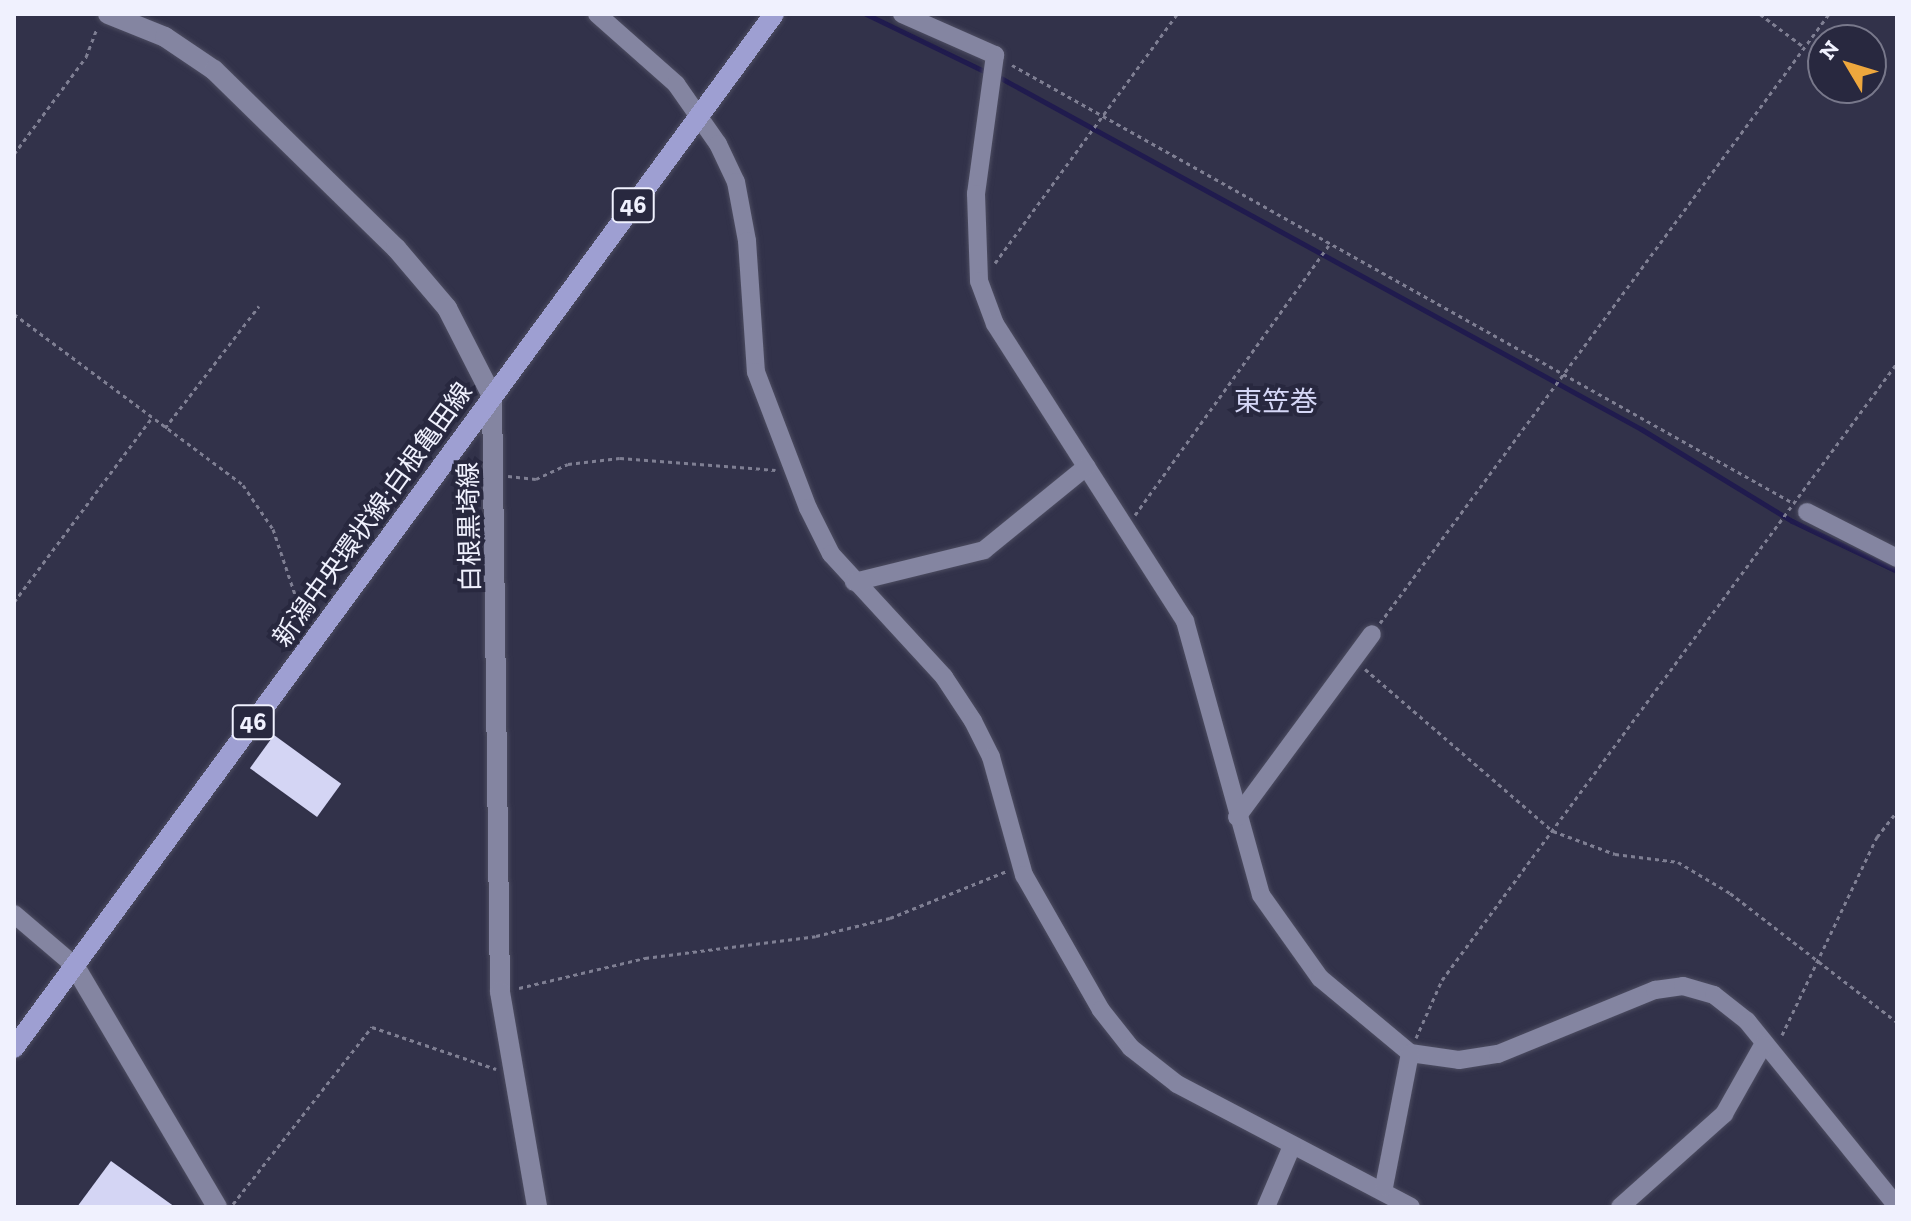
<!DOCTYPE html>
<meta charset="utf-8">
<style>
body{margin:0}
#map{position:relative;width:1911px;height:1221px;overflow:hidden;background:#32324a;font-family:"Zilla Slab","Noto Sans JP",serif}
div>[style]{position:absolute}
.stream>*{height:5px;margin:-2.5px;padding:0 2.5px;transform-origin:2.5px;border-radius:2.5px;background:#201b4e}
.building>*{inset:0;background:#d4d5f4;transform-origin:0 0}
.path>*{height:3px;margin-top:-1.5px;transform-origin:0;background:repeating-linear-gradient(90deg,#7f7f93 0 4px,transparent 0 8px)}
.roads{filter:drop-shadow(0 0 2px #4d4d61) drop-shadow(0 0 2px #4d4d61)}
.minor>*{height:18px;margin:-9px;padding:0 9px;transform-origin:9px;border-radius:9px;background:#8485a1}
.tertiary>*{height:20px;margin:-10px;padding:0 10px;transform-origin:10px;border-radius:10px;background:#8485a1}
.secondary>*{height:20px;margin:-10px;padding:0 10px;transform-origin:10px;border-radius:10px;background:#8485a1}
.primary>*{height:20px;margin:-10px;padding:0 10px;transform-origin:10px;border-radius:10px;background:#9e9fd2}
span{translate:-50% -50%;white-space:nowrap;text-align:center;line-height:1.15;-webkit-text-stroke:8px #28283f;paint-order:stroke}
.shield-label span{padding:2px 6px;background:#28283f;border:2px solid;border-radius:6px;-webkit-text-stroke-width:0}
.shield-label{font-size:24px;color:#f0f1fe;font-weight:700}
.street-label{font-size:26px;color:#f0f1fe}
.neighbourhood-label{font-size:28px;color:#d5d7f6}
.frame{position:absolute;inset:0;border:16px solid #f0f1fe;pointer-events:none}
.north{position:absolute;left:1807px;top:24px;width:80px;height:80px;box-sizing:border-box;background:#28283f;border:2px solid #78788b;border-radius:50%;rotate:308deg;font-size:22px;font-weight:700;line-height:32px;text-align:center;color:#f0f1fe}
.north::after{content:'';display:block;margin:auto;width:28px;height:36px;background:#eea73d;clip-path:polygon(50% 0,100% 100%,50% 72%,0 100%)}
</style>
<div id="map">
<div class="stream">
<i style="left:866px;top:14px;width:136px;rotate:25.8deg"></i>
<i style="left:997px;top:76px;width:734px;rotate:28.73deg"></i>
<i style="left:1641px;top:429px;width:177px;rotate:31.4deg"></i>
<i style="left:1792px;top:521px;width:116px;rotate:25.5deg"></i>
</div>
<div class="building">
<i style="left:274px;top:735px;width:83px;height:41px;rotate:36deg"></i>
<i style="clip-path:polygon(111px 1161px,175px 1207px,77px 1207px)"></i>
</div>
<div class="path">
<i style="left:1760px;top:14px;width:55px;rotate:36.9deg"></i>
<i style="left:1012px;top:65px;width:895px;rotate:29.28deg"></i>
<i style="left:14px;top:154px;width:121px;rotate:-53.4deg"></i>
<i style="left:86px;top:57px;width:31px;rotate:-69deg"></i>
<i style="left:995px;top:263px;width:308px;rotate:-53.8deg"></i>
<i style="left:14px;top:314px;width:286px;rotate:36.7deg"></i>
<i style="left:243px;top:485px;width:53px;rotate:55.7deg"></i>
<i style="left:273px;top:529px;width:100px;rotate:71.4deg"></i>
<i style="left:165px;top:428px;width:154px;rotate:-52.4deg"></i>
<i style="left:508px;top:476px;width:28px;rotate:6deg"></i>
<i style="left:536px;top:479px;width:35px;rotate:-25deg"></i>
<i style="left:568px;top:464px;width:52px;rotate:-6.6deg"></i>
<i style="left:620px;top:458px;width:156px;rotate:4.4deg"></i>
<i style="left:1135px;top:515px;width:332px;rotate:-54.3deg"></i>
<i style="left:14px;top:602px;width:229px;rotate:-53.2deg"></i>
<i style="left:1380px;top:623px;width:757px;rotate:-53.6deg"></i>
<i style="left:1365px;top:669px;width:248px;rotate:40.8deg"></i>
<i style="left:1553px;top:831px;width:66px;rotate:20.4deg"></i>
<i style="left:1615px;top:854px;width:64px;rotate:7.2deg"></i>
<i style="left:1678px;top:862px;width:61px;rotate:30.8deg"></i>
<i style="left:1730px;top:893px;width:211px;rotate:37.7deg"></i>
<i style="left:519px;top:988px;width:130px;rotate:-13.4deg"></i>
<i style="left:645px;top:958px;width:172px;rotate:-7.3deg"></i>
<i style="left:816px;top:936px;width:76px;rotate:-13.7deg"></i>
<i style="left:890px;top:918px;width:126px;rotate:-21.9deg"></i>
<i style="left:1782px;top:1035px;width:220px;rotate:-64.4deg"></i>
<i style="left:1877px;top:837px;width:33px;rotate:-52deg"></i>
<i style="left:1416px;top:1038px;width:64px;rotate:-65.9deg"></i>
<i style="left:1442px;top:980px;width:767px;rotate:-53.59deg"></i>
<i style="left:233px;top:1204px;width:225px;rotate:-51.9deg"></i>
<i style="left:372px;top:1027px;width:131px;rotate:18.7deg"></i>
</div>
<div class="roads">
<div class="minor">
<i style="left:597px;top:14px;width:106px;rotate:41.5deg"></i>
<i style="left:676px;top:84px;width:73px;rotate:55deg"></i>
<i style="left:718px;top:144px;width:42px;rotate:64.7deg"></i>
<i style="left:736px;top:182px;width:60px;rotate:79.4deg"></i>
<i style="left:747px;top:241px;width:131px;rotate:86.1deg"></i>
<i style="left:756px;top:372px;width:146px;rotate:69.1deg"></i>
<i style="left:808px;top:508px;width:51px;rotate:63.4deg"></i>
<i style="left:831px;top:554px;width:167px;rotate:47.4deg"></i>
<i style="left:944px;top:677px;width:53px;rotate:56.6deg"></i>
<i style="left:973px;top:721px;width:40px;rotate:63.4deg"></i>
<i style="left:991px;top:757px;width:123px;rotate:74.4deg"></i>
<i style="left:1024px;top:875px;width:155px;rotate:60.3deg"></i>
<i style="left:1101px;top:1010px;width:48px;rotate:51.7deg"></i>
<i style="left:1131px;top:1048px;width:58px;rotate:38deg"></i>
<i style="left:1177px;top:1084px;width:264px;rotate:27.7deg"></i>
<i style="left:902px;top:14px;width:102px;rotate:23.8deg"></i>
<i style="left:995px;top:55px;width:140px;rotate:97.8deg"></i>
<i style="left:976px;top:194px;width:87px;rotate:88deg"></i>
<i style="left:979px;top:281px;width:46px;rotate:69.6deg"></i>
<i style="left:995px;top:324px;width:353px;rotate:57.4deg"></i>
<i style="left:1185px;top:621px;width:284px;rotate:74.5deg"></i>
<i style="left:1261px;top:895px;width:102px;rotate:54.6deg"></i>
<i style="left:1320px;top:978px;width:117px;rotate:39.8deg"></i>
<i style="left:1410px;top:1053px;width:49px;rotate:8.1deg"></i>
<i style="left:1459px;top:1060px;width:39px;rotate:-9deg"></i>
<i style="left:1498px;top:1054px;width:170px;rotate:-22.2deg"></i>
<i style="left:1655px;top:990px;width:28px;rotate:-8deg"></i>
<i style="left:1683px;top:986px;width:32px;rotate:16deg"></i>
<i style="left:1714px;top:995px;width:42px;rotate:38.2deg"></i>
<i style="left:1747px;top:1021px;width:238px;rotate:51deg"></i>
<i style="left:1807px;top:512px;width:101px;rotate:27.1deg"></i>
<i style="left:854px;top:582px;width:134px;rotate:-13.8deg"></i>
<i style="left:984px;top:550px;width:132px;rotate:-39.1deg"></i>
<i style="left:1237px;top:817px;width:227px;rotate:-53.6deg"></i>
<i style="left:14px;top:914px;width:79px;rotate:40.4deg"></i>
<i style="left:1384px;top:1187px;width:136px;rotate:-79deg"></i>
<i style="left:1266px;top:1207px;width:66px;rotate:-66.9deg"></i>
<i style="left:1620px;top:1207px;width:140px;rotate:-41.8deg"></i>
<i style="left:1724px;top:1114px;width:79px;rotate:-60.5deg"></i>
</div>
<div class="tertiary">
<i style="left:74px;top:965px;width:281px;rotate:59.4deg"></i>
</div>
<div class="secondary">
<i style="left:108px;top:14px;width:61px;rotate:22deg"></i>
<i style="left:165px;top:37px;width:59px;rotate:34deg"></i>
<i style="left:214px;top:70px;width:255px;rotate:44.4deg"></i>
<i style="left:396px;top:248px;width:79px;rotate:49.6deg"></i>
<i style="left:447px;top:308px;width:99px;rotate:62.9deg"></i>
<i style="left:492px;top:396px;width:596px;rotate:89.23deg"></i>
<i style="left:500px;top:992px;width:218px;rotate:80.2deg"></i>
</div>
<div class="primary">
<i style="left:14px;top:1048px;width:1283px;rotate:-53.68deg"></i>
</div>
</div>
<div class="shield-label">
<span style="left:633px;top:205px">46</span>
<span style="left:253px;top:722px">46</span>
</div>
<div class="street-label">
<span style="left:373px;top:515px;rotate:-54deg">新潟中央環状線;白根亀田線</span>
<span style="left:470px;top:527px;rotate:-91deg">白根黒埼線</span>
</div>
<div class="neighbourhood-label">
<span style="left:1276px;top:402px">東笠巻</span>
</div>
<div class="frame"></div>
<div class="north">N</div>
</div>
